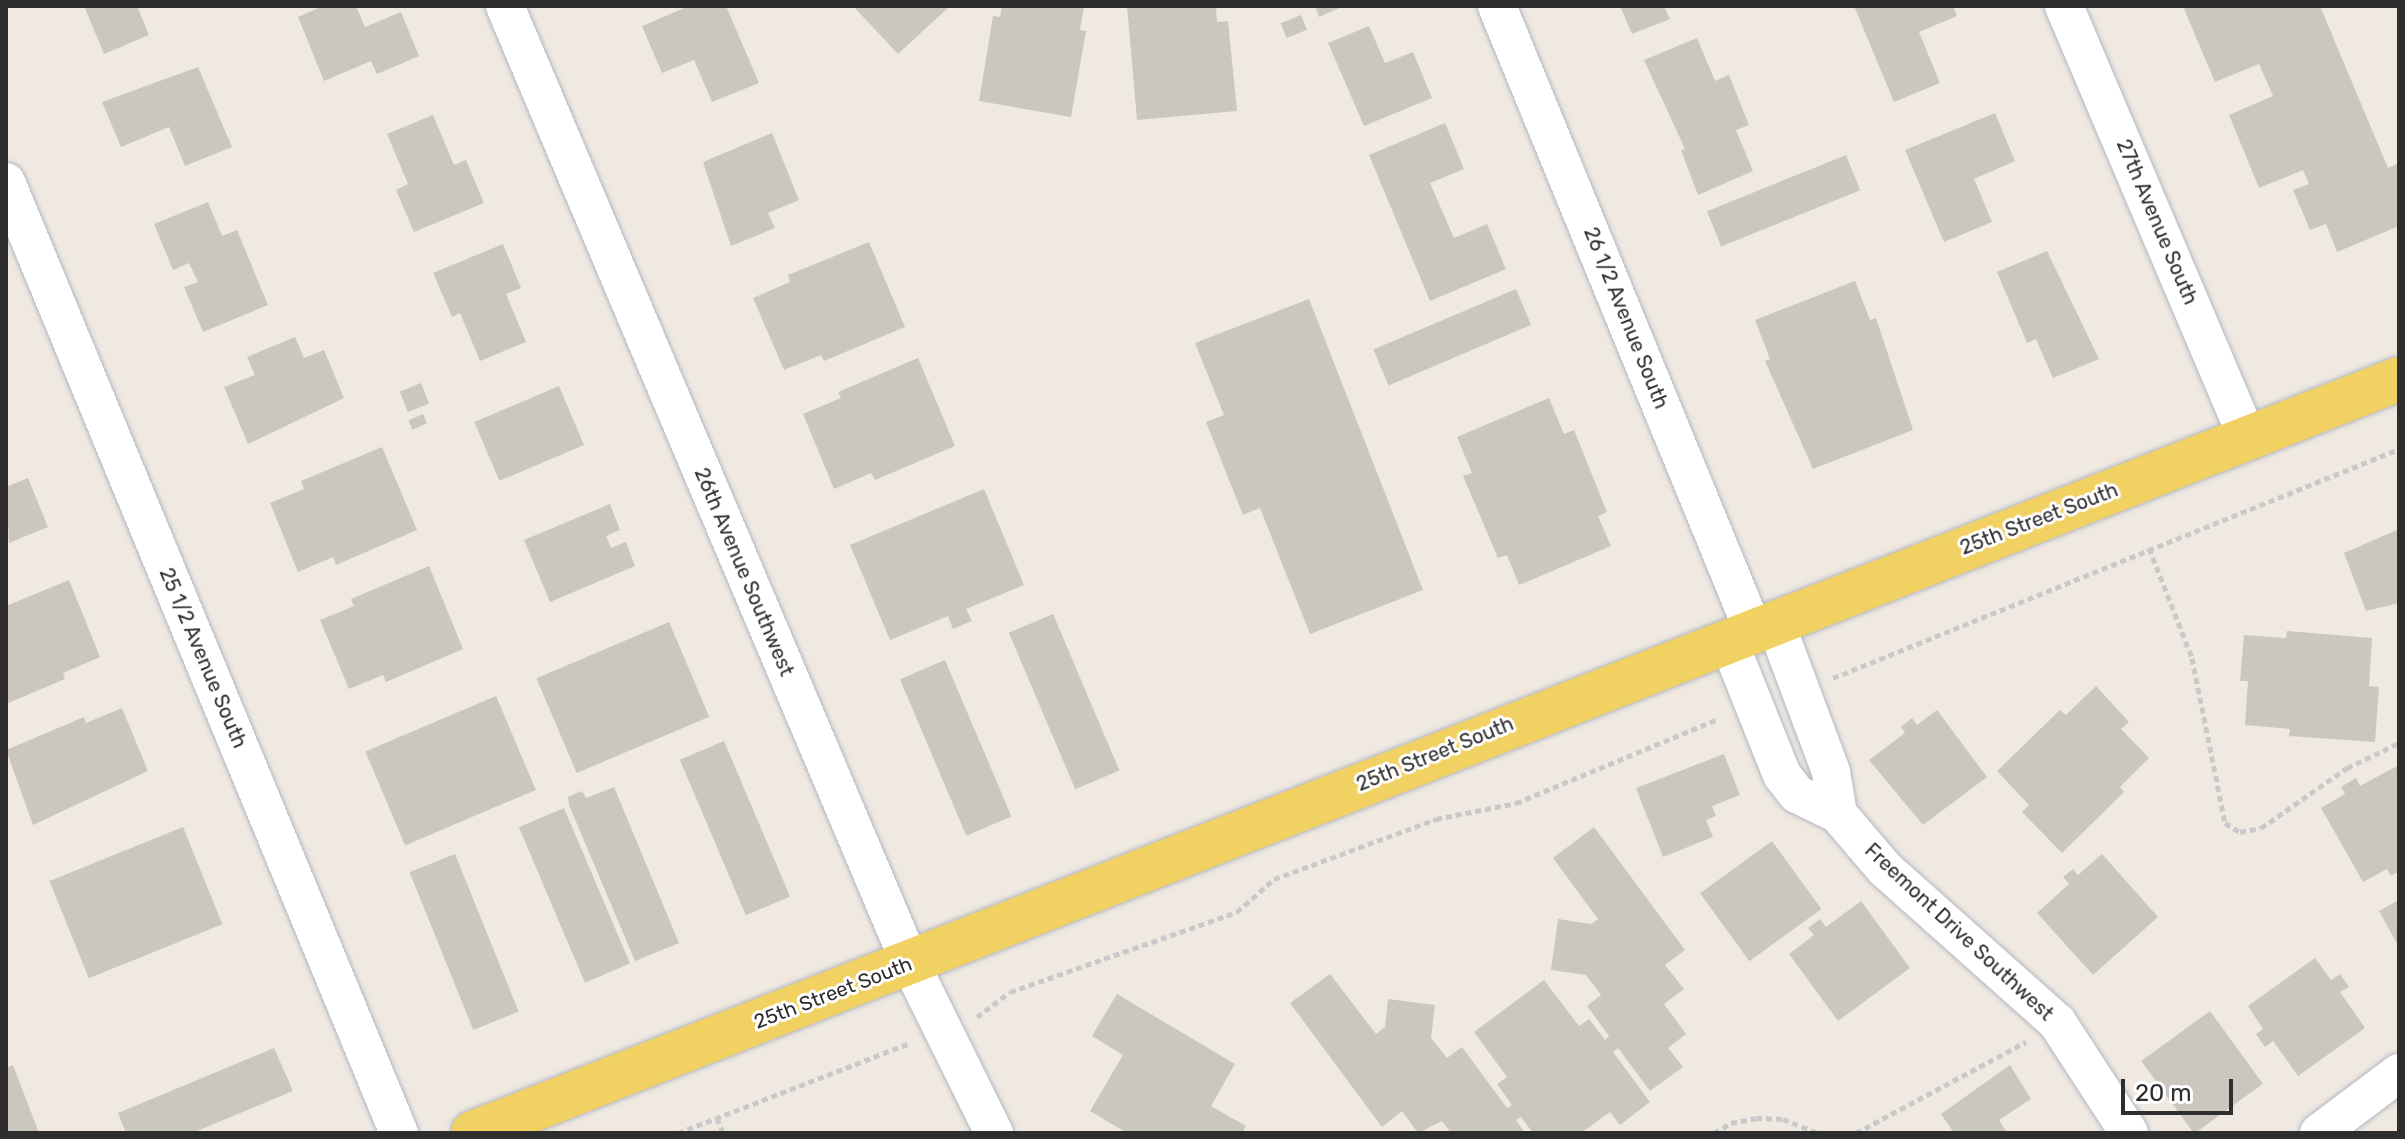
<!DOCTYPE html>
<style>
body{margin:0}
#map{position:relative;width:2405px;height:1139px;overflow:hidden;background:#efe9e1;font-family:Rubik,sans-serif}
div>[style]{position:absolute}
.building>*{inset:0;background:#cbc7bf;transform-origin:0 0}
.path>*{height:5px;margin-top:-2.5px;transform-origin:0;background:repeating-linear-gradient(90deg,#c9c9c9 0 6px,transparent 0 10px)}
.roads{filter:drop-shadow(0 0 2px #b4b7c1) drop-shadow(0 0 2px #b4b7c1)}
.minor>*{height:38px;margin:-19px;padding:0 19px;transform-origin:19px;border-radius:19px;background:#fff}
.major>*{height:44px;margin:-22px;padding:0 22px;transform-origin:22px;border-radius:22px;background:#f2d163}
span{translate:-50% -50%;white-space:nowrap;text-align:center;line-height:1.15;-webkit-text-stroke:6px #fff;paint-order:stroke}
.street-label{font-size:20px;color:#2e2e2e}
.frame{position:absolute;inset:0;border:8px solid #2e2e2e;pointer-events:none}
.scale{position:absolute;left:2121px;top:1079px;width:112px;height:36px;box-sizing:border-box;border:4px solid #2e2e2e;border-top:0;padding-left:10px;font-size:24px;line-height:28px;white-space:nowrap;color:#2e2e2e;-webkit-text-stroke:6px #fff;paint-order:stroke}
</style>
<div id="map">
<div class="building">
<i style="clip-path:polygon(84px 6px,137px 6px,149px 35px,104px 54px)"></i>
<i style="clip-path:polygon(323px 6px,356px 6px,365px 27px,401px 12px,419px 56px,377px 74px,371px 61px,324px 81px,298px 17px)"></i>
<i style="clip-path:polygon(689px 6px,726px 6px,759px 83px,712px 102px,694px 60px,662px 73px,642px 26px)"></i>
<i style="clip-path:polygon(853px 6px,950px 6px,898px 54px)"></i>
<i style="clip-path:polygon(1002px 6px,1084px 6px,1080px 30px,1086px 31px,1071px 117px,979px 101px,993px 16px,1000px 17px)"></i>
<i style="clip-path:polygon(1127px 6px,1216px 6px,1217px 22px,1228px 21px,1237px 111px,1137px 120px)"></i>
<i style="clip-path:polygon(1315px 6px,1344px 6px,1319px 17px)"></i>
<i style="clip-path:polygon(1620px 6px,1664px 6px,1670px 19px,1632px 34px)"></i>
<i style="clip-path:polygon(1854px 6px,1953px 6px,1957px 16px,1919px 32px,1940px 83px,1894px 102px)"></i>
<i style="clip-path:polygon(2191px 6px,2320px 6px,2388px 168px,2399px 163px,2399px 226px,2337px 252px,2326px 224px,2310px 230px,2293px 190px,2309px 184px,2303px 170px,2259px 188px,2229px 115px,2273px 96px,2259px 64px,2215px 82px,2184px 9px)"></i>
<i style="left:1301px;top:15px;width:16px;height:22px;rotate:68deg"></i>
<i style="clip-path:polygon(1369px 26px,1385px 63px,1413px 52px,1432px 98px,1364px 126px,1328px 43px)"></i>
<i style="clip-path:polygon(1697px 38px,1715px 81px,1729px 75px,1749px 125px,1736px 130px,1753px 171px,1698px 195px,1681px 150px,1685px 149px,1644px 60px)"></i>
<i style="clip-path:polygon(198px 67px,232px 147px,185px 166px,169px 127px,121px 147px,102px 102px)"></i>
<i style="clip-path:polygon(1995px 113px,2015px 161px,1974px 179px,1992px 222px,1944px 242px,1905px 150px)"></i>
<i style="clip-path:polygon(433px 115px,454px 165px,466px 160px,484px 203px,414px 232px,396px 190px,408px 184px,387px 134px)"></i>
<i style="clip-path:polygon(1445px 123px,1464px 169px,1430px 183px,1454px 238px,1487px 224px,1506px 269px,1430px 301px,1369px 155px)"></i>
<i style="clip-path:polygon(772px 133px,799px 200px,768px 213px,775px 228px,731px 246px,703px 162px)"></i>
<i style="left:1846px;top:155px;width:38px;height:150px;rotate:68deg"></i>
<i style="clip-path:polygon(208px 202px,222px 236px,237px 230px,268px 305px,203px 332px,184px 287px,198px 282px,189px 263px,173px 270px,154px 224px)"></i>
<i style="clip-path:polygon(869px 242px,905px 327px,824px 361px,821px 355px,784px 370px,753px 298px,790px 282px,788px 275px)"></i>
<i style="clip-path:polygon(503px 244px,521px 288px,506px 294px,526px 342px,480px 361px,460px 313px,452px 317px,433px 273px)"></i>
<i style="clip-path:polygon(2047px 251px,2099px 359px,2053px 378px,2036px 339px,2027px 343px,1997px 272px)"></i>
<i style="clip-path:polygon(1855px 281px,1870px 320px,1876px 318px,1913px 430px,1813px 469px,1765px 361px,1770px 359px,1755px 320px)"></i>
<i style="left:1516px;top:289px;width:39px;height:155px;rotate:67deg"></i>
<i style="clip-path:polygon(1309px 299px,1423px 590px,1310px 634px,1260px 508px,1243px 515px,1206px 422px,1224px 415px,1195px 343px)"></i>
<i style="clip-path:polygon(295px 337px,304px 358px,324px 350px,344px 398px,248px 444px,224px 387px,255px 375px,247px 357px)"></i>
<i style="clip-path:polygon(918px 358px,955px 446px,875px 480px,871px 473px,834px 489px,803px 414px,841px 398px,838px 392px)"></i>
<i style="left:421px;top:383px;width:22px;height:23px;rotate:68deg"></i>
<i style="left:559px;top:386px;width:64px;height:92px;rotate:67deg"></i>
<i style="clip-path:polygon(1549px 398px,1564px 434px,1574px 430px,1607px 512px,1598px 516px,1611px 546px,1519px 585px,1507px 555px,1498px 558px,1463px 476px,1472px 473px,1457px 437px)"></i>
<i style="left:423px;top:414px;width:10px;height:16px;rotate:66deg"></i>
<i style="clip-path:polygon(382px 447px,417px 530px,336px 565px,333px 557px,298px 572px,270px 503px,304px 489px,301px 481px)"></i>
<i style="clip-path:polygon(28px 478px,48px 527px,9px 543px,6px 487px)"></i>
<i style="clip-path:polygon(984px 489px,1024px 585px,966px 609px,972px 621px,953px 629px,948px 616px,890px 640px,850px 545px)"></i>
<i style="clip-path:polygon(610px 504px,620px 530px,606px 536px,611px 548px,626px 542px,635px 566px,550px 602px,524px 540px)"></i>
<i style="clip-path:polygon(2399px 529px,2399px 603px,2366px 611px,2344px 553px)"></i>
<i style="clip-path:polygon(429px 566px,463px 649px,386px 682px,383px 675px,349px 689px,320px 620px,354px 606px,351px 599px)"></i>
<i style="clip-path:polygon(69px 580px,100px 657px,63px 673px,65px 679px,6px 704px,6px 606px)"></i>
<i style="left:1053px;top:614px;width:170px;height:48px;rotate:67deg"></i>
<i style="left:669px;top:622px;width:103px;height:144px;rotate:67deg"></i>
<i style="clip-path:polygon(2287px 631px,2372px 638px,2369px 686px,2379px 687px,2375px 742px,2289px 736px,2290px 729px,2245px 725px,2248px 681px,2240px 681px,2244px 635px,2286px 638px)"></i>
<i style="left:945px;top:660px;width:170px;height:49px;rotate:67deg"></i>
<i style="clip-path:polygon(2096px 686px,2129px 722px,2121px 729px,2149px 758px,2120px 787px,2124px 792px,2062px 853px,2022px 812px,2029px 805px,1997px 771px,2060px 710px,2066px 715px)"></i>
<i style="left:496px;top:696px;width:102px;height:142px;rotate:67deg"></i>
<i style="clip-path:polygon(122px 708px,148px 771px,33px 825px,6px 750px,84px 717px,86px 723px)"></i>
<i style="clip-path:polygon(1937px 710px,1987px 777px,1923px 825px,1869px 760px,1905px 733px,1901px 727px,1912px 718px,1917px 725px)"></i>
<i style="left:724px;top:741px;width:169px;height:48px;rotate:67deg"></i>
<i style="clip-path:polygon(1724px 754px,1740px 795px,1712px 806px,1716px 816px,1706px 820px,1713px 837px,1663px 857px,1636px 788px)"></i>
<i style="clip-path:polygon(2397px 766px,2399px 871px,2391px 876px,2387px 869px,2363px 882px,2321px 808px,2345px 794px,2341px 787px,2356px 778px,2360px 786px)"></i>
<i style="clip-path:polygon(614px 787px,679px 943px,635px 961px,569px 805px,568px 797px,582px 791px,586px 798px)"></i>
<i style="left:564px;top:808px;width:169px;height:49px;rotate:67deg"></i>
<i style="left:183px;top:827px;width:105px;height:144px;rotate:68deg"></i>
<i style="clip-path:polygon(1594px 827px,1685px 950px,1665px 965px,1684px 989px,1664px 1004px,1686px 1034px,1668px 1048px,1683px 1067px,1650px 1091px,1618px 1048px,1613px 1052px,1650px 1102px,1620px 1125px,1610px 1112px,1581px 1133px,1533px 1133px,1521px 1117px,1516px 1120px,1525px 1133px,1451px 1133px,1442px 1121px,1418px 1133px,1402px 1111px,1382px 1127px,1290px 1003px,1330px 974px,1376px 1034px,1385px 1027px,1388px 999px,1435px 1005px,1431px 1038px,1447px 1058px,1462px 1047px,1507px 1108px,1512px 1105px,1497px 1084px,1507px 1077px,1474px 1032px,1544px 980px,1579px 1026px,1589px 1019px,1605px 1040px,1609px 1036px,1587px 1006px,1601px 995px,1586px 975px,1551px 970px,1558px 919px,1591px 924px,1598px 919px,1553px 858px)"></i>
<i style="left:1772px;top:841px;width:84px;height:89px;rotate:54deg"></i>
<i style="left:455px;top:854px;width:170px;height:49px;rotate:68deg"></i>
<i style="clip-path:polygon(2102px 854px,2158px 917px,2093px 975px,2037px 913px,2069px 884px,2063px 877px,2073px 869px,2078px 875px)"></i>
<i style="clip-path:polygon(2399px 900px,2399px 947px,2379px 911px)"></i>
<i style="clip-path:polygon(1861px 901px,1910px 968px,1838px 1021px,1789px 954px,1814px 935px,1808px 928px,1820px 919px,1826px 927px)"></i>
<i style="clip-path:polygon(2315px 958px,2331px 980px,2340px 974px,2349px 987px,2340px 992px,2365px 1028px,2298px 1076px,2273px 1041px,2265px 1047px,2256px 1034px,2263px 1029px,2248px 1006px)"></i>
<i style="clip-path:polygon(1117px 994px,1235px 1064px,1211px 1106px,1246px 1126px,1242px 1133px,1127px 1133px,1090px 1111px,1123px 1055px,1092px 1036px)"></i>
<i style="left:2210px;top:1011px;width:90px;height:85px;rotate:54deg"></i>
<i style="clip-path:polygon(274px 1048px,293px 1091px,192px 1133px,126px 1133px,118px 1113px)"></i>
<i style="clip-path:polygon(13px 1065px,39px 1133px,6px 1133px,6px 1068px)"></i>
<i style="clip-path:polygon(2010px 1065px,2031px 1099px,1999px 1120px,2007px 1133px,1954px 1133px,1941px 1114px)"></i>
</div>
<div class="path">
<i style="left:2149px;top:548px;width:118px;rotate:68.6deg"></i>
<i style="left:2192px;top:658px;width:168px;rotate:78.7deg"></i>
<i style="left:2225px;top:823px;width:17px;rotate:31deg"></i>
<i style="left:2240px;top:832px;width:21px;rotate:-11deg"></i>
<i style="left:2261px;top:828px;width:105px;rotate:-34.9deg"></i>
<i style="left:2347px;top:768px;width:58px;rotate:-25.7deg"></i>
<i style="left:1833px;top:678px;width:611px;rotate:-22.03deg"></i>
<i style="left:977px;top:1017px;width:41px;rotate:-37.1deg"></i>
<i style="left:1010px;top:992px;width:241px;rotate:-19.4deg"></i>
<i style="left:1237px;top:912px;width:50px;rotate:-41.7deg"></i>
<i style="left:1274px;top:879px;width:173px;rotate:-20.3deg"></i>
<i style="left:1436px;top:819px;width:82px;rotate:-11.3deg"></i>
<i style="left:1516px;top:803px;width:219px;rotate:-22.6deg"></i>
<i style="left:717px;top:1118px;width:16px;rotate:68deg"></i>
<i style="left:678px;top:1133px;width:247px;rotate:-21.2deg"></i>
<i style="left:1714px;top:1133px;width:20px;rotate:-30deg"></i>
<i style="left:1731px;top:1123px;width:25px;rotate:-11deg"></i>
<i style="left:1756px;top:1118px;width:27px;rotate:2deg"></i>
<i style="left:1783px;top:1119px;width:37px;rotate:22deg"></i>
<i style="left:1856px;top:1133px;width:193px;rotate:-28.2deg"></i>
</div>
<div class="roads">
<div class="minor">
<i style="left:505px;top:6px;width:1039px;rotate:67.06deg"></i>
<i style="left:910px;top:963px;width:190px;rotate:63.7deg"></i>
<i style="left:1497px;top:6px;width:674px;rotate:67.69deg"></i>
<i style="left:2064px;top:6px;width:470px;rotate:67deg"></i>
<i style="left:6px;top:182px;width:1029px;rotate:67.55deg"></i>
<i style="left:1775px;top:622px;width:160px;rotate:69.5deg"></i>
<i style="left:1831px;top:772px;width:43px;rotate:80.5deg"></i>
<i style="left:1728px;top:640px;width:145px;rotate:68.2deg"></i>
<i style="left:1782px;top:775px;width:24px;rotate:52deg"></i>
<i style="left:1797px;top:794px;width:46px;rotate:26deg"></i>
<i style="left:1838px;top:814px;width:72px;rotate:49.5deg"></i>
<i style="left:1885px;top:869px;width:230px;rotate:41.7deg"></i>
<i style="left:2057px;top:1022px;width:132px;rotate:57deg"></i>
<i style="left:2319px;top:1133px;width:100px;rotate:-36.9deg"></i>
</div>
<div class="major">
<i style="left:473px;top:1133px;width:2068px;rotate:-21.38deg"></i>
</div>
</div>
<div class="street-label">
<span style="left:2157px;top:222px;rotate:67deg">27th Avenue South</span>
<span style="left:1626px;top:318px;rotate:68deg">26 1/2 Avenue South</span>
<span style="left:2039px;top:519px;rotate:-21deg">25th Street South</span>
<span style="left:744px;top:572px;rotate:67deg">26th Avenue Southwest</span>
<span style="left:203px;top:658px;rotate:67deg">25 1/2 Avenue South</span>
<span style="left:1435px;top:754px;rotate:-22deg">25th Street South</span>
<span style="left:1959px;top:932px;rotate:43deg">Freemont Drive Southwest</span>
<span style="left:833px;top:993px;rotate:-21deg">25th Street South</span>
</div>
<div class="frame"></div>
<div class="scale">20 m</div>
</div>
